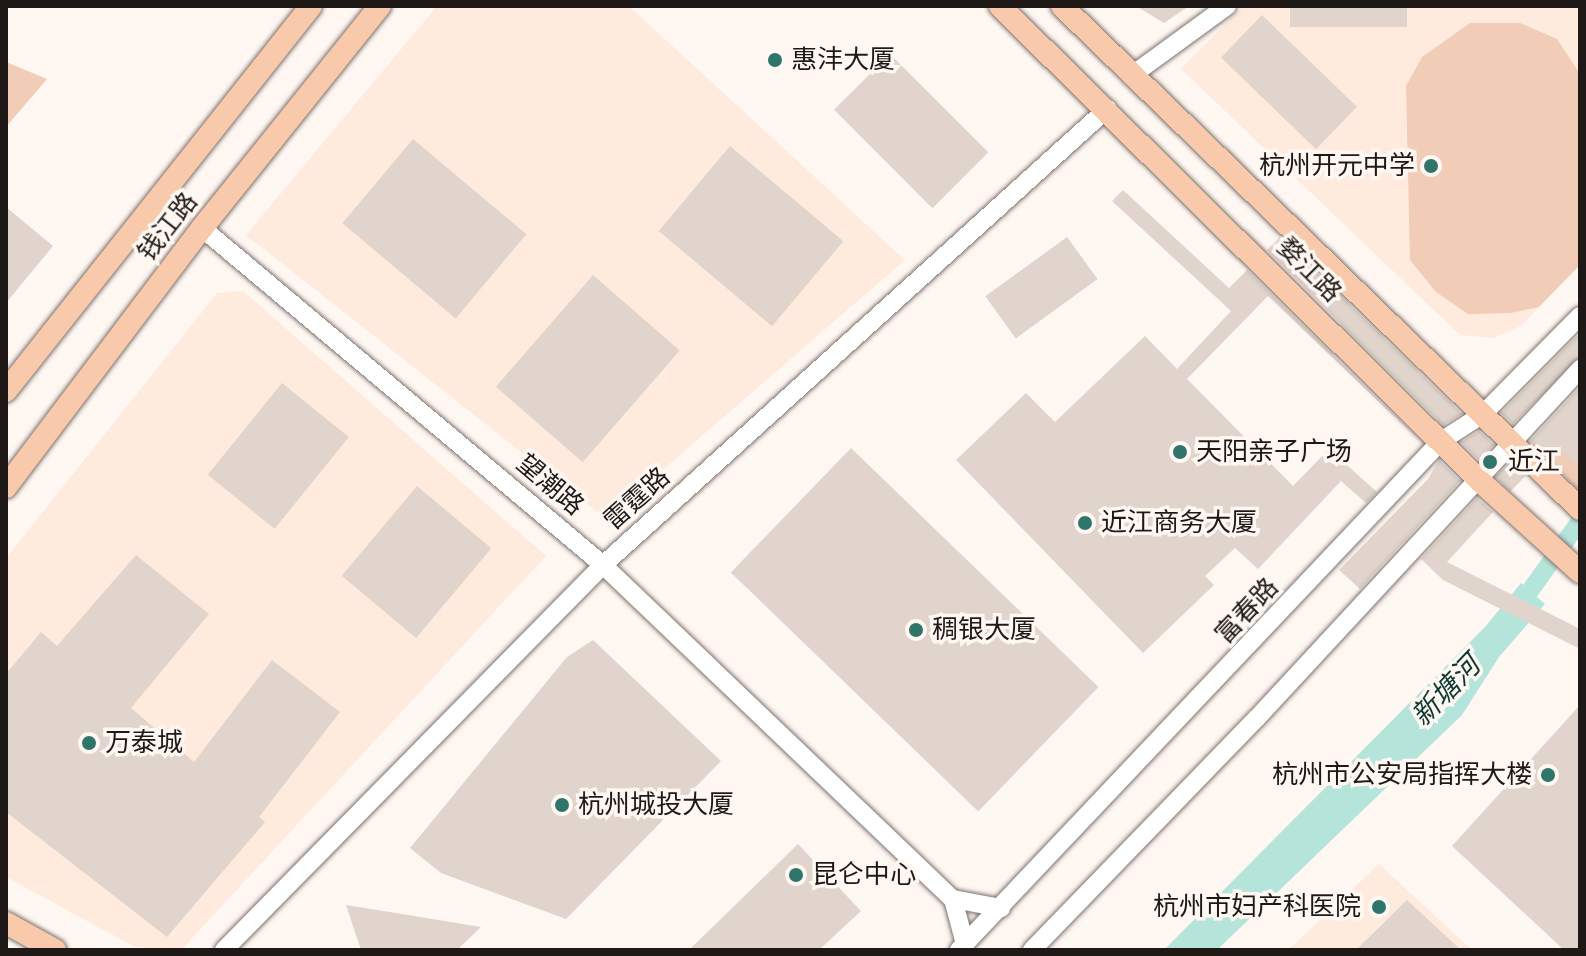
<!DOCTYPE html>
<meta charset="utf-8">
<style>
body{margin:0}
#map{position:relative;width:1586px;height:956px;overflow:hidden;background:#fff7f2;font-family:Poppins,"Noto Sans SC",sans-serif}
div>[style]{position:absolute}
.built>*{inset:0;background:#ffebde}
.green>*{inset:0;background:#f1ccb6}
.water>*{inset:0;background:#b5e5da}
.canal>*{height:18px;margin:-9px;padding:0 9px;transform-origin:9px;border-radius:9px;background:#b5e5da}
.building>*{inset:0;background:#e0d4cc;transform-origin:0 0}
.roads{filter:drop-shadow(0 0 2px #7e726c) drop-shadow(0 0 2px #7e726c)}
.minor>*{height:18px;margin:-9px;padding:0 9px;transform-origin:9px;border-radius:9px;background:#fff}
.major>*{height:22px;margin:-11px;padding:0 11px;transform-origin:11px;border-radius:11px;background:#f8caab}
.dots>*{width:22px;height:22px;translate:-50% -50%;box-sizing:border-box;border:4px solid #fff7f2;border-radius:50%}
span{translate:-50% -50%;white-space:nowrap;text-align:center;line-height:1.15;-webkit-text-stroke:7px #fff7f2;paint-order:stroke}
.poi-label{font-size:26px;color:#1e1917}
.left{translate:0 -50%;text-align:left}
.right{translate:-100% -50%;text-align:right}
.street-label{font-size:26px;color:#1e1917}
.water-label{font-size:28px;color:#0d3932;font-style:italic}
.frame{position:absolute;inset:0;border:8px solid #1e1917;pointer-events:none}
</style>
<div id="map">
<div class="built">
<i style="clip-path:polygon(437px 6px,629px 6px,905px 260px,606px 519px,246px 235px)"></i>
<i style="clip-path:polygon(1243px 6px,1580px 6px,1580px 263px,1521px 326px,1493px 338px,1460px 335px,1181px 69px)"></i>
<i style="clip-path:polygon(243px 291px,546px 556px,181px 950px,135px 947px,6px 877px,6px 558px,217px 293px)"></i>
<i style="clip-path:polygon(1379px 864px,1472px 950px,1288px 950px)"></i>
</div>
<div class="green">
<i style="clip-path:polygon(1470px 23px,1520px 23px,1557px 39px,1580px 74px,1580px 265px,1539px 307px,1511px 313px,1468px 314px,1436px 292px,1410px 260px,1406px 86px,1422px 57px)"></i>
<i style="clip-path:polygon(6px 62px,47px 79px,6px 127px)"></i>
<i style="clip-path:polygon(1580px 395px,1580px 492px,1533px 445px)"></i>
</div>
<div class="water">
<i style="clip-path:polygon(1521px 583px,1545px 604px,1499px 657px,1462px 715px,1217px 950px,1164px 950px,1485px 627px)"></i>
</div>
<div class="canal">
<i style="left:1517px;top:609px;width:108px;rotate:-54.4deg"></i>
</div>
<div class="building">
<i style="clip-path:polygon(1136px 6px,1189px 6px,1164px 23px)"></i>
<i style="left:1290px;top:6px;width:117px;height:21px"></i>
<i style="left:1262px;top:15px;width:132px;height:59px;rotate:44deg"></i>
<i style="left:890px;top:54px;width:139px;height:79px;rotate:45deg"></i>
<i style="left:413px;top:139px;width:148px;height:110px;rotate:40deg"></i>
<i style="left:730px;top:146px;width:148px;height:111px;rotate:40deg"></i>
<i style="clip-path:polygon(1123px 190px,1229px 288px,1247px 270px,1422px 443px,1268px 296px,1187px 379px,1293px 486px,1329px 449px,1377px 492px,1366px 503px,1341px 481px,1258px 569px,1235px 548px,1205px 576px,1214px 585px,1143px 653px,956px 460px,1026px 393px,1055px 422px,1145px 336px,1177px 369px,1231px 311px,1112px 201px)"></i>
<i style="clip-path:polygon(6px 207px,53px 246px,6px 303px)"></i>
<i style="left:1067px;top:237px;width:52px;height:101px;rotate:54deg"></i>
<i style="clip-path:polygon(1280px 237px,1462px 414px,1443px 425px,1267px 250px)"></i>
<i style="left:593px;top:275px;width:115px;height:148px;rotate:41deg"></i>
<i style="clip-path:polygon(1580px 333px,1580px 357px,1513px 424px,1501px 413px)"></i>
<i style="left:282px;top:383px;width:86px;height:118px;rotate:39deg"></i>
<i style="clip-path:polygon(1580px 387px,1580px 467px,1555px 445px,1545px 455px,1530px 441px)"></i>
<i style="clip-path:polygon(1479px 431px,1494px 445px,1479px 460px,1461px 442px)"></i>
<i style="left:851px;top:448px;width:344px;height:173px;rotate:44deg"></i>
<i style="clip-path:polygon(1439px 460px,1460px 481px,1360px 589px,1339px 570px,1428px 479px)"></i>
<i style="left:1511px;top:461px;width:21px;height:22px;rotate:45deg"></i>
<i style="left:417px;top:486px;width:97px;height:117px;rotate:40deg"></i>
<i style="clip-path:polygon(1477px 498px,1493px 512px,1447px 562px,1580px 629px,1580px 649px,1443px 580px,1421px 559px)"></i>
<i style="clip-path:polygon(136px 555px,209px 614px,131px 708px,194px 762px,272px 660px,340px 712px,259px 817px,265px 822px,167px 937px,6px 812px,6px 674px,41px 632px,57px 646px)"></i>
<i style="clip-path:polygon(593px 640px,721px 761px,566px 919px,441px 873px,410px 848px,567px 657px)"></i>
<i style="clip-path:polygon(1580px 705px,1580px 950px,1564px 950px,1452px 846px)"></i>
<i style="clip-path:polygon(798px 844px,861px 911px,819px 950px,689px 950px)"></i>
<i style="clip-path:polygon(1407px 900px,1461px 950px,1356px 950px)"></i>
<i style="clip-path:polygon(346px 905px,402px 914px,481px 927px,457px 950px,361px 950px)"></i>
</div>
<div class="roads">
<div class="minor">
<i style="left:1131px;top:76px;width:119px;rotate:-36.1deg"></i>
<i style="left:202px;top:228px;width:524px;rotate:40.04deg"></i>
<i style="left:603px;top:565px;width:484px;rotate:43.7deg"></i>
<i style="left:953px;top:899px;width:47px;rotate:75.1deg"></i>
<i style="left:953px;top:899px;width:49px;rotate:10.6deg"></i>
<i style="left:224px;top:950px;width:540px;rotate:-45.45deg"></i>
<i style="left:603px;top:565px;width:680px;rotate:-42.14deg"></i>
<i style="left:959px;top:950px;width:701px;rotate:-46.56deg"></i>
<i style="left:1441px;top:441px;width:50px;rotate:-32.7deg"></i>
<i style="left:1483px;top:414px;width:138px;rotate:-45.3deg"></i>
<i style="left:1032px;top:950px;width:323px;rotate:-45.9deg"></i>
<i style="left:1257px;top:718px;width:476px;rotate:-47.2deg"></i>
</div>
<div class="major">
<i style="left:1000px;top:6px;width:675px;rotate:44.7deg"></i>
<i style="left:1480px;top:481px;width:135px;rotate:42.3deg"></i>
<i style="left:1062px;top:6px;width:722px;rotate:44.16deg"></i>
<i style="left:6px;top:391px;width:491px;rotate:-51.6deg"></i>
<i style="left:6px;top:487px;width:325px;rotate:-52.9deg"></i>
<i style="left:202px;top:228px;width:285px;rotate:-51.3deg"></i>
<i style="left:6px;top:923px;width:56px;rotate:28.9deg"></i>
</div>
</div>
<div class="dots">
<i style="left:775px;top:60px;background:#307569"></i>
<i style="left:1431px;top:166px;background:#307569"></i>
<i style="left:1180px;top:452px;background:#307569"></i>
<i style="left:1490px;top:462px;background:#307569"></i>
<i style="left:1085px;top:523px;background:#307569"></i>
<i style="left:916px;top:630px;background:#307569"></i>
<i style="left:89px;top:743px;background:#307569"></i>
<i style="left:1548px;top:775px;background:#307569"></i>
<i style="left:562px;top:805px;background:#307569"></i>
<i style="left:796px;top:875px;background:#307569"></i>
<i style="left:1379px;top:907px;background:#307569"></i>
</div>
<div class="poi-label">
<span class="left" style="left:791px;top:60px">惠沣大厦</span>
<span class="right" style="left:1415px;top:166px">杭州开元中学</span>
<span class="left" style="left:1196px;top:452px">天阳亲子广场</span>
<span class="left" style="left:1508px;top:462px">近江</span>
<span class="left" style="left:1101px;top:523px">近江商务大厦</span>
<span class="left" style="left:932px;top:630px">稠银大厦</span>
<span class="left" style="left:105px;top:743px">万泰城</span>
<span class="right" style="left:1532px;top:775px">杭州市公安局指挥大楼</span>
<span class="left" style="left:578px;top:805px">杭州城投大厦</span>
<span class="left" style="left:812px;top:875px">昆仑中心</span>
<span class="right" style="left:1361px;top:907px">杭州市妇产科医院</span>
</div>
<div class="street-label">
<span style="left:168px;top:227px;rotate:-52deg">钱江路</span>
<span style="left:1309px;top:270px;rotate:45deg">婺江路</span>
<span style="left:550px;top:485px;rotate:40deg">望潮路</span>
<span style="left:637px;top:499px;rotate:-42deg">雷霆路</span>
<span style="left:1247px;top:611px;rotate:-47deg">富春路</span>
</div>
<div class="water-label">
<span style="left:1446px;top:691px;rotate:-46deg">新塘河</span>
</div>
<div class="frame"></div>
</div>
